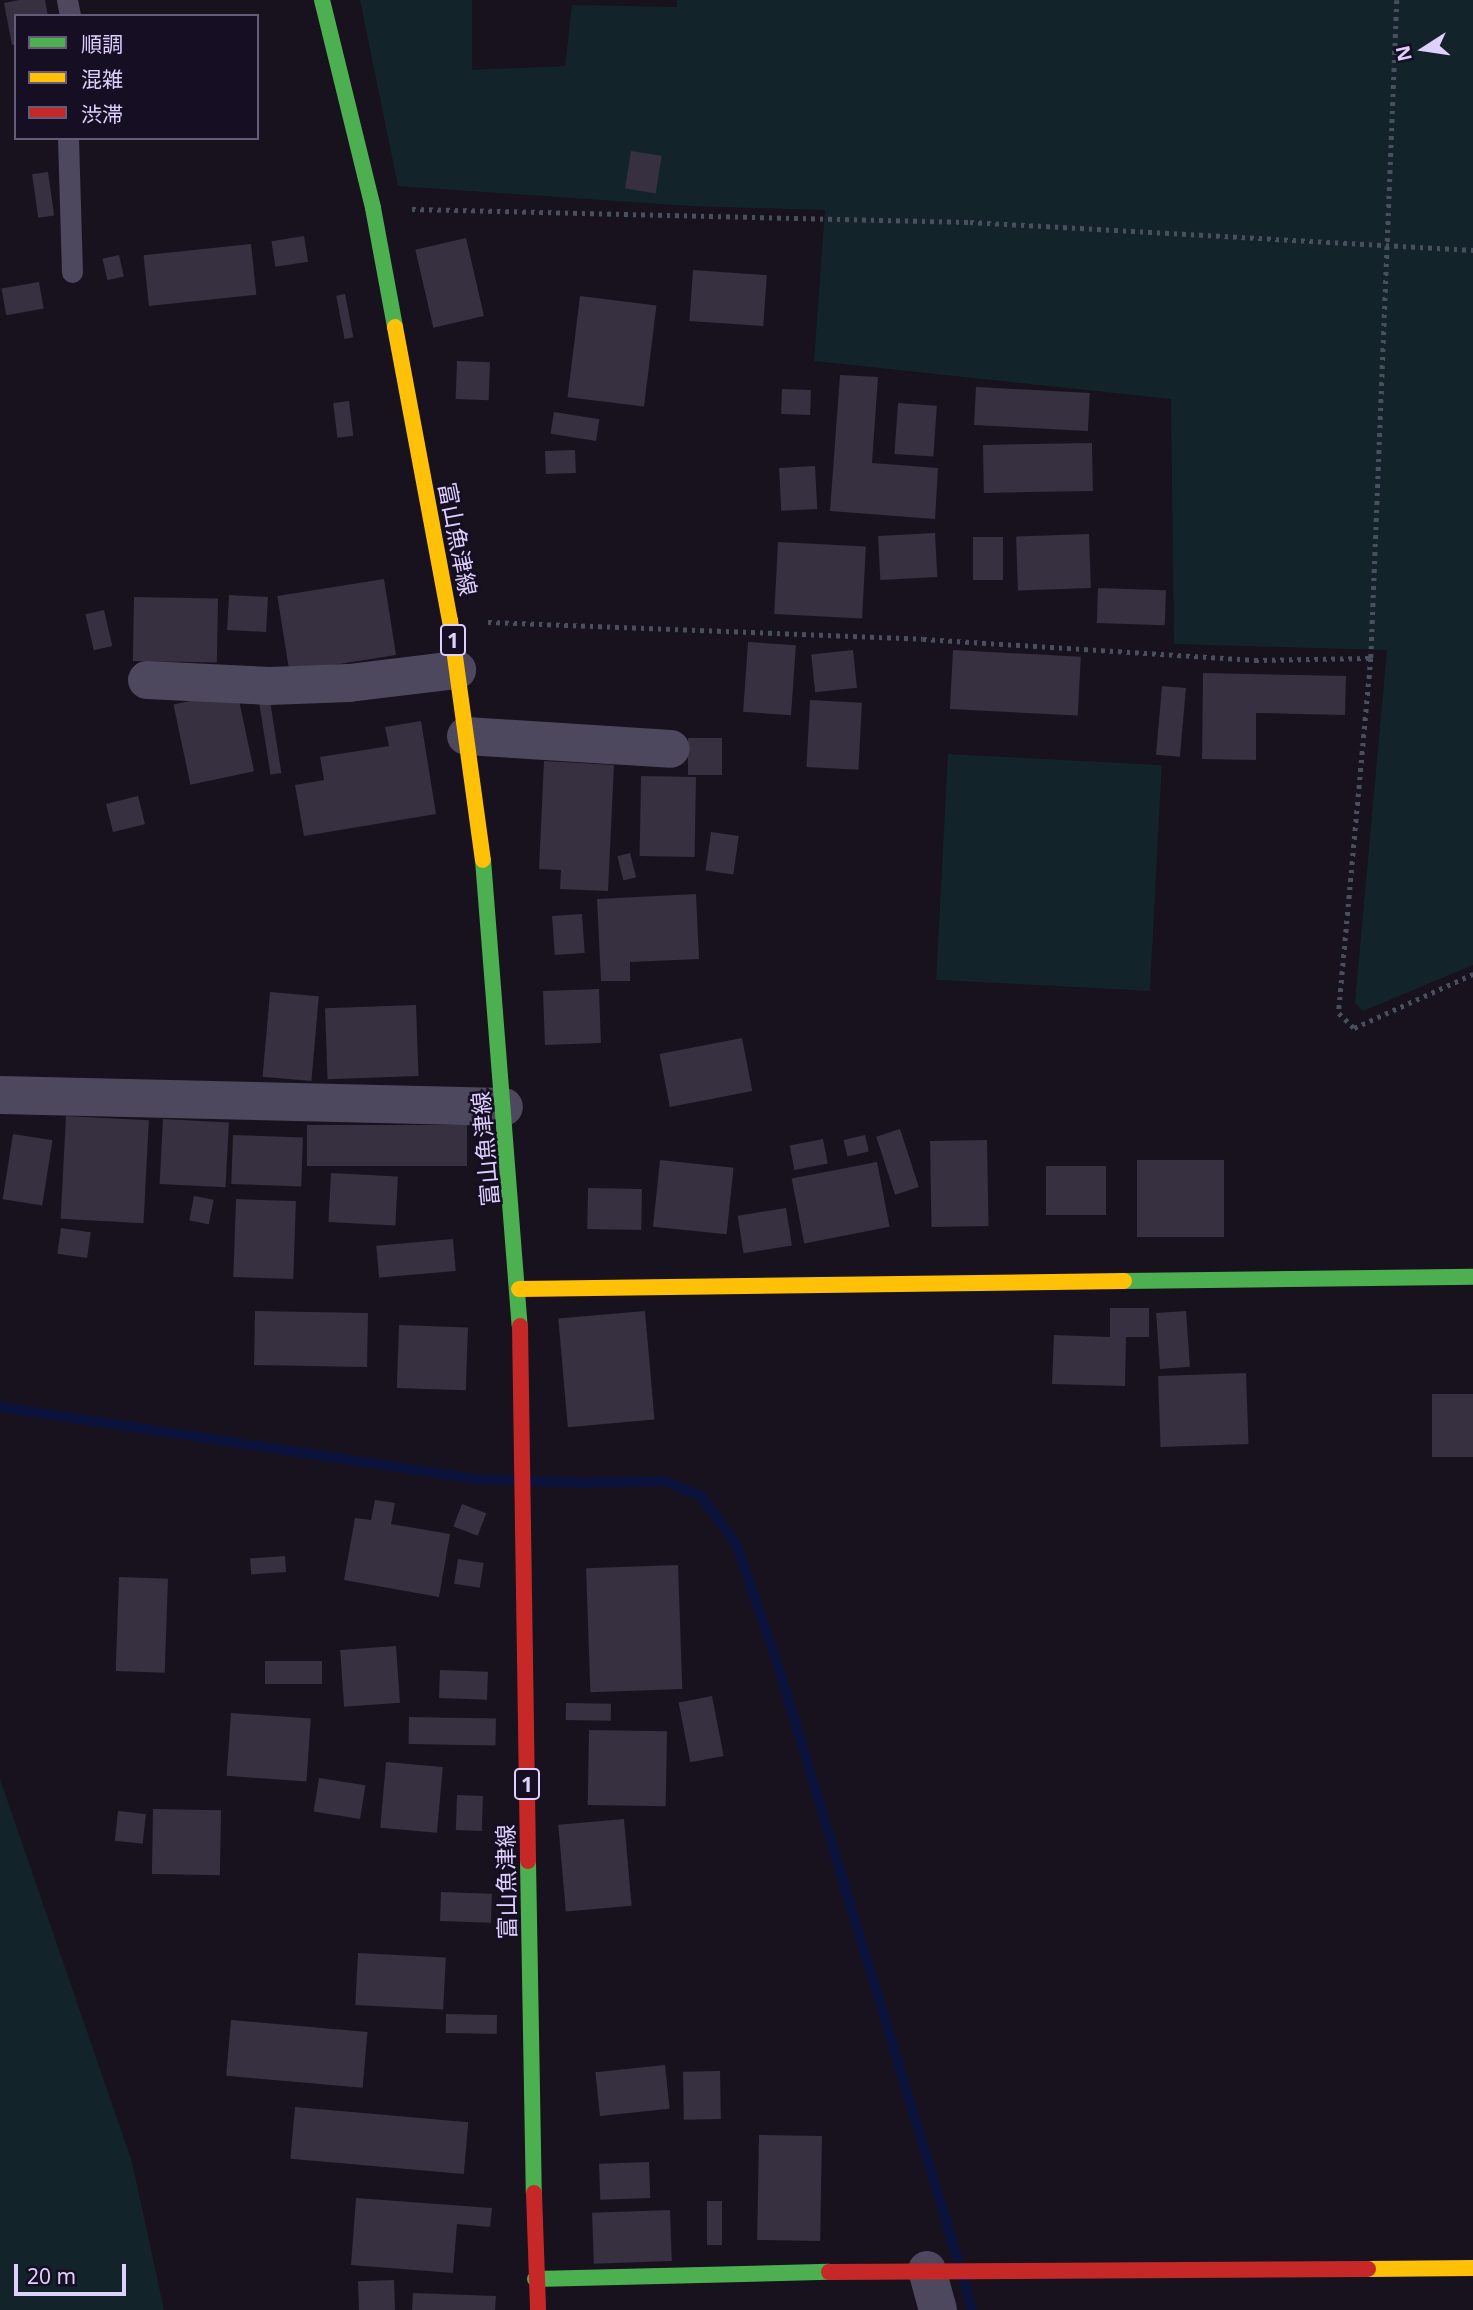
<!DOCTYPE html>
<meta charset="utf-8">
<style>
body{margin:0}
#map{position:relative;width:1473px;height:2310px;overflow:hidden;background:#17121d;font-family:"Noto Sans","Noto Sans JP",sans-serif}
div>[style]{position:absolute}
.green>*{inset:0;background:#12242a;transform-origin:0 0}
.stream>*{height:10px;margin:-5px;padding:0 5px;transform-origin:5px;border-radius:5px;background:#0b123c}
.building>*{inset:0;background:#363040;transform-origin:0 0}
.path>*{height:4.5px;margin-top:-2.25px;transform-origin:0;background:repeating-linear-gradient(90deg,#484f5f 0 3.5px,transparent 0 8.5px)}
.lane>*{height:21px;margin:-10.5px;padding:0 10.5px;transform-origin:10.5px;border-radius:10.5px;background:#4d485e}
.street>*{height:38px;margin:-19px;padding:0 19px;transform-origin:19px;border-radius:19px;background:#4d485e}
.fast>*{height:16px;margin:-8px;padding:0 8px;transform-origin:8px;border-radius:8px;background:#4caf50}
.slow>*{height:16px;margin:-8px;padding:0 8px;transform-origin:8px;border-radius:8px;background:#ffc107}
.jam>*{height:16px;margin:-8px;padding:0 8px;transform-origin:8px;border-radius:8px;background:#c62828}
span{translate:-50% -50%;white-space:nowrap;text-align:center;line-height:1.15;-webkit-text-stroke:5px #160e22;paint-order:stroke}
.shield-label span{padding:2px 5px;background:#160e22;border:2px solid;border-radius:5px;-webkit-text-stroke-width:0}
.shield-label{font-size:21px;color:#dfd0fe;font-weight:700}
.street-label{font-size:23px;color:#dfd0fe}
.legend{position:absolute;left:14px;top:14px;width:245px;height:126px;box-sizing:border-box;background:#160e22;border:2px solid #665c7a;margin:0;padding:9px 12px;list-style:none;font-size:21px;color:#dfd0fe}
.legend li{display:flex;align-items:center;gap:14px;height:35px}
.legend b{width:35px;border:2px solid #665c7a}
.north{position:absolute;left:1389px;top:14px;width:70px;height:70px;-webkit-text-stroke:5px #160e22;paint-order:stroke;rotate:258deg;font-size:19px;font-weight:700;line-height:28px;text-align:center;color:#dfd0fe}
.north::after{content:'';display:block;margin:auto;width:24px;height:32px;background:#dfd0fe;clip-path:polygon(50% 0,100% 100%,50% 72%,0 100%)}
.scale{position:absolute;left:14px;top:2264px;width:112px;height:32px;box-sizing:border-box;border:4px solid #dfd0fe;border-top:0;padding-left:9px;font-size:21px;line-height:24px;white-space:nowrap;color:#dfd0fe;-webkit-text-stroke:5px #160e22;paint-order:stroke}
</style>
<div id="map">
<div class="green">
<i style="clip-path:polygon(360px 0,472px 0,472px 70px,565px 66px,572px 5px,677px 7px,677px 0,1473px 0,1473px 965px,1363px 1011px,1355px 1003px,1387px 650px,1174px 644px,1171px 399px,814px 361px,825px 210px,690px 206px,398px 186px)"></i>
<i style="left:948px;top:754px;width:214px;height:226px;rotate:3deg"></i>
<i style="clip-path:polygon(0 1779px,132px 2162px,164px 2310px,0 2310px)"></i>
</div>
<div class="stream">
<i style="left:0;top:1407px;width:481px;rotate:8.6deg"></i>
<i style="left:476px;top:1479px;width:105px;rotate:2.2deg"></i>
<i style="left:581px;top:1483px;width:84px;rotate:-1.4deg"></i>
<i style="left:665px;top:1481px;width:39px;rotate:23deg"></i>
<i style="left:701px;top:1496px;width:62px;rotate:54.2deg"></i>
<i style="left:737px;top:1546px;width:130px;rotate:71.1deg"></i>
<i style="left:779px;top:1669px;width:622px;rotate:73.17deg"></i>
<i style="left:963px;top:2279px;width:32px;rotate:74deg"></i>
</div>
<div class="building">
<i style="clip-path:polygon(19px 0,45px 0,48px 16px,16px 16px,16px 44px,12px 45px,4px 3px)"></i>
<i style="left:631px;top:151px;width:31px;height:38px;rotate:9deg"></i>
<i style="left:48px;top:172px;width:44px;height:16px;rotate:82deg"></i>
<i style="left:304px;top:236px;width:26px;height:33px;rotate:81deg"></i>
<i style="left:466px;top:238px;width:80px;height:52px;rotate:77deg"></i>
<i style="left:251px;top:244px;width:51px;height:108px;rotate:84deg"></i>
<i style="left:119px;top:255px;width:22px;height:17px;rotate:77deg"></i>
<i style="left:693px;top:270px;width:74px;height:51px;rotate:4deg"></i>
<i style="left:39px;top:282px;width:27px;height:38px;rotate:80deg"></i>
<i style="left:345px;top:294px;width:44px;height:9px;rotate:79deg"></i>
<i style="left:580px;top:296px;width:77px;height:102px;rotate:7deg"></i>
<i style="left:457px;top:361px;width:33px;height:38px;rotate:2deg"></i>
<i style="clip-path:polygon(840px 375px,878px 377px,872px 463px,938px 468px,935px 519px,830px 511px)"></i>
<i style="left:976px;top:387px;width:114px;height:38px;rotate:3deg"></i>
<i style="left:782px;top:389px;width:29px;height:25px;rotate:2deg"></i>
<i style="left:349px;top:401px;width:35px;height:16px;rotate:83deg"></i>
<i style="left:898px;top:403px;width:39px;height:51px;rotate:4deg"></i>
<i style="left:554px;top:412px;width:46px;height:22px;rotate:9deg"></i>
<i style="left:1092px;top:443px;width:48px;height:109px;rotate:89deg"></i>
<i style="left:575px;top:450px;width:23px;height:30px;rotate:88deg"></i>
<i style="left:815px;top:466px;width:43px;height:36px;rotate:87deg"></i>
<i style="left:935px;top:533px;width:44px;height:57px;rotate:87deg"></i>
<i style="left:1089px;top:534px;width:54px;height:73px;rotate:88deg"></i>
<i style="left:973px;top:537px;width:30px;height:43px"></i>
<i style="left:778px;top:542px;width:88px;height:72px;rotate:3deg"></i>
<i style="left:384px;top:579px;width:77px;height:108px;rotate:81deg"></i>
<i style="left:1098px;top:588px;width:68px;height:35px;rotate:2deg"></i>
<i style="left:229px;top:595px;width:39px;height:35px;rotate:3deg"></i>
<i style="left:134px;top:597px;width:84px;height:64px;rotate:1deg"></i>
<i style="left:104px;top:610px;width:37px;height:19px;rotate:77deg"></i>
<i style="left:748px;top:642px;width:48px;height:70px;rotate:4deg"></i>
<i style="left:853px;top:650px;width:38px;height:42px;rotate:84deg"></i>
<i style="left:953px;top:650px;width:128px;height:59px;rotate:3deg"></i>
<i style="clip-path:polygon(1203px 673px,1346px 676px,1345px 715px,1256px 713px,1256px 760px,1202px 759px)"></i>
<i style="left:1162px;top:686px;width:24px;height:69px;rotate:5deg"></i>
<i style="left:237px;top:691px;width:82px;height:65px;rotate:78deg"></i>
<i style="left:810px;top:700px;width:52px;height:67px;rotate:3deg"></i>
<i style="left:270px;top:701px;width:73px;height:11px;rotate:81deg"></i>
<i style="clip-path:polygon(421px 721px,436px 814px,304px 836px,295px 785px,324px 780px,320px 757px,389px 746px,385px 727px)"></i>
<i style="left:688px;top:738px;width:34px;height:37px"></i>
<i style="clip-path:polygon(544px 761px,614px 765px,608px 891px,560px 889px,561px 870px,539px 869px)"></i>
<i style="left:641px;top:776px;width:55px;height:80px;rotate:1deg"></i>
<i style="left:138px;top:796px;width:29px;height:33px;rotate:76deg"></i>
<i style="left:711px;top:832px;width:28px;height:39px;rotate:8deg"></i>
<i style="left:630px;top:853px;width:25px;height:13px;rotate:76deg"></i>
<i style="clip-path:polygon(696px 894px,699px 959px,630px 962px,630px 981px,601px 981px,597px 899px)"></i>
<i style="left:582px;top:914px;width:39px;height:30px;rotate:86deg"></i>
<i style="left:599px;top:989px;width:54px;height:56px;rotate:88deg"></i>
<i style="left:270px;top:992px;width:49px;height:85px;rotate:5deg"></i>
<i style="left:416px;top:1005px;width:71px;height:91px;rotate:88deg"></i>
<i style="left:742px;top:1038px;width:54px;height:84px;rotate:79deg"></i>
<i style="left:66px;top:1116px;width:83px;height:103px;rotate:3deg"></i>
<i style="left:163px;top:1119px;width:66px;height:65px;rotate:3deg"></i>
<i style="left:467px;top:1125px;width:41px;height:160px;rotate:90deg"></i>
<i style="left:900px;top:1129px;width:61px;height:25px;rotate:72deg"></i>
<i style="left:13px;top:1134px;width:40px;height:66px;rotate:9deg"></i>
<i style="left:233px;top:1135px;width:70px;height:49px;rotate:2deg"></i>
<i style="left:865px;top:1135px;width:17px;height:22px;rotate:77deg"></i>
<i style="left:823px;top:1139px;width:25px;height:34px;rotate:79deg"></i>
<i style="left:987px;top:1140px;width:86px;height:57px;rotate:89deg"></i>
<i style="left:660px;top:1160px;width:74px;height:67px;rotate:6deg"></i>
<i style="left:1137px;top:1160px;width:87px;height:77px"></i>
<i style="left:877px;top:1162px;width:66px;height:87px;rotate:79deg"></i>
<i style="left:1046px;top:1166px;width:60px;height:49px"></i>
<i style="left:331px;top:1173px;width:67px;height:49px;rotate:3deg"></i>
<i style="left:588px;top:1188px;width:54px;height:41px;rotate:1deg"></i>
<i style="left:194px;top:1196px;width:20px;height:25px;rotate:11deg"></i>
<i style="left:236px;top:1199px;width:60px;height:78px;rotate:2deg"></i>
<i style="left:786px;top:1208px;width:38px;height:49px;rotate:81deg"></i>
<i style="left:61px;top:1228px;width:30px;height:26px;rotate:8deg"></i>
<i style="left:453px;top:1239px;width:32px;height:77px;rotate:85deg"></i>
<i style="clip-path:polygon(1110px 1308px,1149px 1308px,1149px 1337px,1126px 1337px,1125px 1386px,1052px 1384px,1054px 1335px,1110px 1337px)"></i>
<i style="left:255px;top:1311px;width:113px;height:54px;rotate:1deg"></i>
<i style="left:645px;top:1311px;width:109px;height:87px;rotate:85deg"></i>
<i style="left:1186px;top:1311px;width:56px;height:30px;rotate:86deg"></i>
<i style="left:399px;top:1325px;width:69px;height:63px;rotate:2deg"></i>
<i style="left:1246px;top:1373px;width:71px;height:88px;rotate:88deg"></i>
<i style="left:1473px;top:1394px;width:63px;height:41px;rotate:90deg"></i>
<i style="clip-path:polygon(375px 1500px,395px 1503px,391px 1524px,450px 1534px,439px 1597px,344px 1580px,355px 1518px,371px 1520px)"></i>
<i style="left:462px;top:1504px;width:26px;height:24px;rotate:21deg"></i>
<i style="left:285px;top:1556px;width:16px;height:35px;rotate:86deg"></i>
<i style="left:458px;top:1559px;width:26px;height:25px;rotate:9deg"></i>
<i style="left:678px;top:1565px;width:124px;height:92px;rotate:88deg"></i>
<i style="left:119px;top:1577px;width:49px;height:94px;rotate:2deg"></i>
<i style="left:396px;top:1646px;width:57px;height:56px;rotate:86deg"></i>
<i style="left:265px;top:1661px;width:57px;height:23px"></i>
<i style="left:440px;top:1670px;width:48px;height:28px;rotate:2deg"></i>
<i style="left:712px;top:1696px;width:61px;height:34px;rotate:79deg"></i>
<i style="left:566px;top:1703px;width:45px;height:17px;rotate:1deg"></i>
<i style="left:231px;top:1713px;width:80px;height:63px;rotate:4deg"></i>
<i style="left:409px;top:1717px;width:87px;height:27px;rotate:1deg"></i>
<i style="left:589px;top:1730px;width:78px;height:75px;rotate:1deg"></i>
<i style="left:386px;top:1762px;width:57px;height:66px;rotate:5deg"></i>
<i style="left:319px;top:1778px;width:47px;height:34px;rotate:9deg"></i>
<i style="left:457px;top:1795px;width:26px;height:35px;rotate:2deg"></i>
<i style="left:153px;top:1809px;width:68px;height:65px;rotate:1deg"></i>
<i style="left:118px;top:1811px;width:28px;height:30px;rotate:6deg"></i>
<i style="left:624px;top:1819px;width:87px;height:66px;rotate:85deg"></i>
<i style="left:441px;top:1892px;width:51px;height:29px;rotate:2deg"></i>
<i style="left:358px;top:1953px;width:88px;height:52px;rotate:3deg"></i>
<i style="left:446px;top:2014px;width:51px;height:19px;rotate:1deg"></i>
<i style="left:231px;top:2020px;width:137px;height:56px;rotate:5deg"></i>
<i style="left:665px;top:2065px;width:44px;height:70px;rotate:84deg"></i>
<i style="left:720px;top:2071px;width:48px;height:37px;rotate:89deg"></i>
<i style="left:295px;top:2107px;width:174px;height:52px;rotate:5deg"></i>
<i style="left:759px;top:2135px;width:63px;height:105px;rotate:1deg"></i>
<i style="left:649px;top:2162px;width:36px;height:50px;rotate:88deg"></i>
<i style="clip-path:polygon(356px 2198px,492px 2208px,490px 2227px,457px 2224px,453px 2273px,351px 2265px)"></i>
<i style="left:707px;top:2201px;width:15px;height:44px"></i>
<i style="left:670px;top:2210px;width:51px;height:78px;rotate:88deg"></i>
<i style="left:394px;top:2280px;width:30px;height:36px;rotate:88deg"></i>
<i style="clip-path:polygon(413px 2293px,496px 2296px,495px 2310px,412px 2310px)"></i>
</div>
<div class="path">
<i style="left:1397px;top:0;width:659px;rotate:92.26deg"></i>
<i style="left:1371px;top:658px;width:356px;rotate:95.2deg"></i>
<i style="left:1339px;top:1013px;width:21px;rotate:45deg"></i>
<i style="left:1354px;top:1028px;width:131px;rotate:-24.4deg"></i>
<i style="left:412px;top:209px;width:558px;rotate:1.33deg"></i>
<i style="left:970px;top:222px;width:504px;rotate:3.19deg"></i>
<i style="left:488px;top:622px;width:435px;rotate:2.2deg"></i>
<i style="left:923px;top:639px;width:333px;rotate:3.6deg"></i>
<i style="left:1255px;top:660px;width:116px;rotate:-1deg"></i>
</div>
<div class="lane">
<i style="left:67px;top:0;width:16px;rotate:79deg"></i>
<i style="left:68px;top:138px;width:134px;rotate:88.3deg"></i>
</div>
<div class="street">
<i style="left:147px;top:680px;width:122px;rotate:2.8deg"></i>
<i style="left:269px;top:686px;width:80px;rotate:-2.1deg"></i>
<i style="left:349px;top:683px;width:109px;rotate:-6.9deg"></i>
<i style="left:466px;top:736px;width:205px;rotate:3.6deg"></i>
<i style="left:0;top:1095px;width:504px;rotate:1.36deg"></i>
<i style="left:927px;top:2270px;width:41px;rotate:74.6deg"></i>
</div>
<div class="fast">
<i style="left:322px;top:0;width:214px;rotate:76.2deg"></i>
<i style="left:373px;top:208px;width:121px;rotate:79.5deg"></i>
<i style="left:483px;top:860px;width:467px;rotate:85.5deg"></i>
<i style="left:1124px;top:1281px;width:349px;rotate:-0.7deg"></i>
<i style="left:528px;top:1861px;width:332px;rotate:89deg"></i>
<i style="left:535px;top:2279px;width:294px;rotate:-1.4deg"></i>
</div>
<div class="slow">
<i style="left:395px;top:327px;width:298px;rotate:79.4deg"></i>
<i style="left:450px;top:620px;width:242px;rotate:82.2deg"></i>
<i style="left:519px;top:1289px;width:605px;rotate:-0.76deg"></i>
<i style="left:1368px;top:2269px;width:105px;rotate:-0.5deg"></i>
</div>
<div class="jam">
<i style="left:520px;top:1326px;width:535px;rotate:89.14deg"></i>
<i style="left:534px;top:2193px;width:117px;rotate:88deg"></i>
<i style="left:829px;top:2272px;width:539px;rotate:-0.32deg"></i>
</div>
<div class="shield-label">
<span style="left:453px;top:640px">1</span>
<span style="left:527px;top:1784px">1</span>
</div>
<div class="street-label">
<span style="left:458px;top:539px;rotate:79deg">富山魚津線</span>
<span style="left:485px;top:1149px;rotate:-95deg">富山魚津線</span>
<span style="left:506px;top:1882px;rotate:-91deg">富山魚津線</span>
</div>
<ul class="legend">
<li><b style="height:9px;background:#4caf50"></b>順調</li>
<li><b style="height:9px;background:#ffc107"></b>混雑</li>
<li><b style="height:9px;background:#c62828"></b>渋滞</li>
</ul>
<div class="north">N</div>
<div class="scale">20 m</div>
</div>
